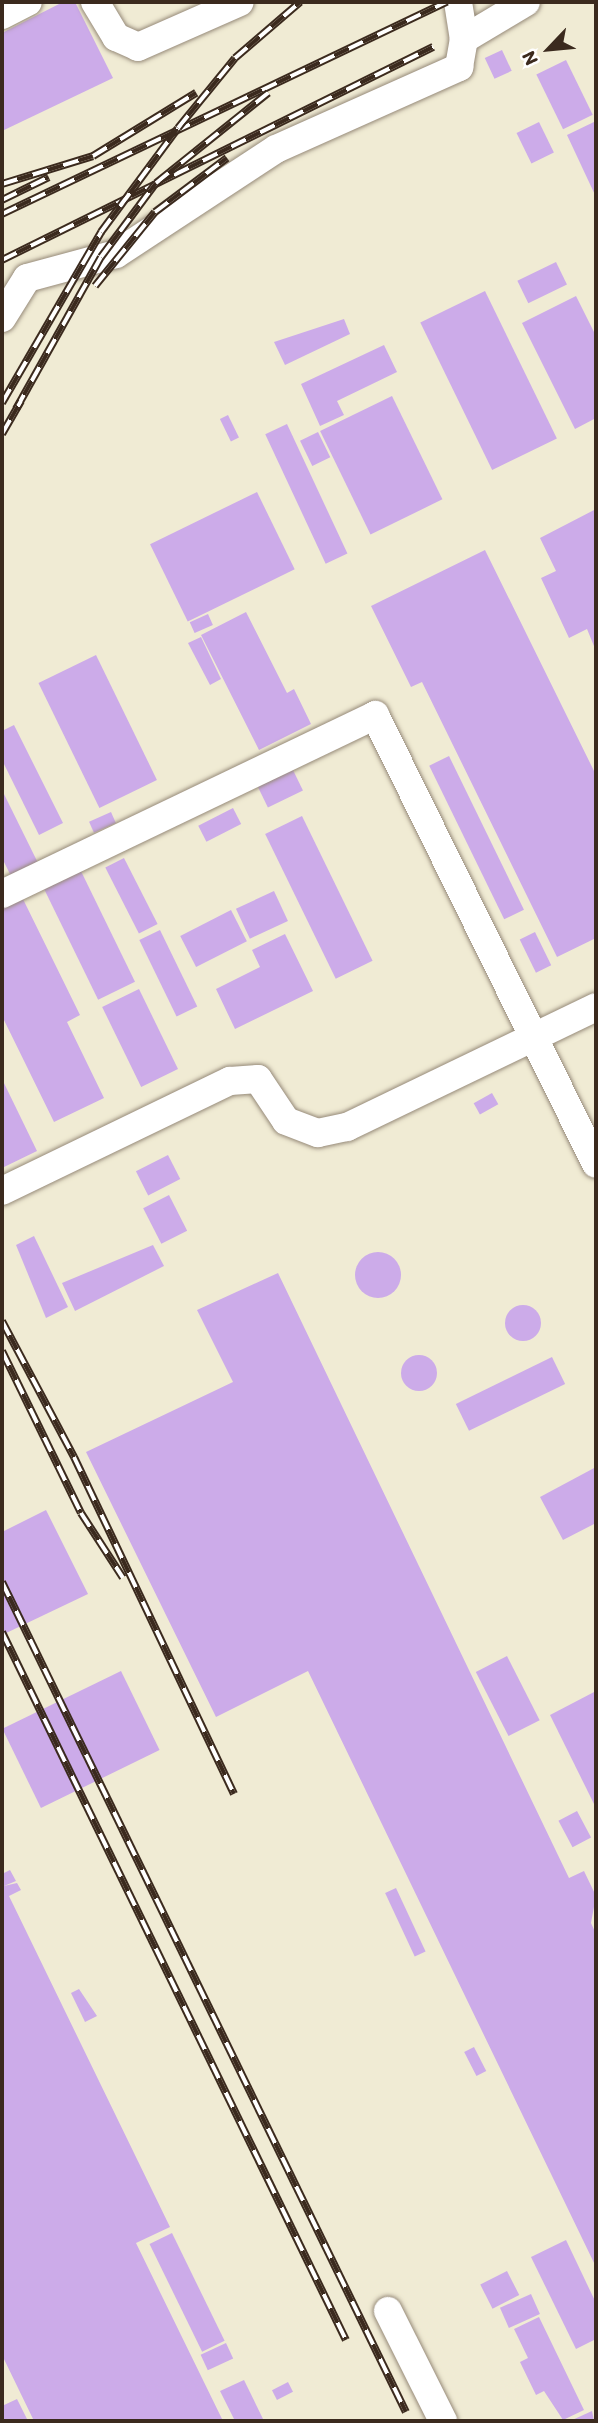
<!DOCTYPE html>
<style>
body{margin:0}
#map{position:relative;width:598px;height:2423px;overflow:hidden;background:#f0ebd4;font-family:Itim,sans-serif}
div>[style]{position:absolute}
.building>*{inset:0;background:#ccabe9;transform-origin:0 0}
.round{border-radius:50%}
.roads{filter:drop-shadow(0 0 2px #968a79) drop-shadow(0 0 2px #968a79)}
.minor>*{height:28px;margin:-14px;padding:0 14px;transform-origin:14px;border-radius:14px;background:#fff}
.rail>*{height:8px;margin-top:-4px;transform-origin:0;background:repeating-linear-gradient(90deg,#fff 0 16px,#3b2a1e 0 32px);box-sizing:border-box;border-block:2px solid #3b2a1e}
span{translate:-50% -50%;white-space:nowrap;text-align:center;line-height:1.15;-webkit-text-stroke:5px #fff;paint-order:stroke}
.frame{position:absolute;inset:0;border:4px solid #3b2a1e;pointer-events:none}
.north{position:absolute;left:514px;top:14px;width:70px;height:70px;-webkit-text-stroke:5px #fff;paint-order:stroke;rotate:244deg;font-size:19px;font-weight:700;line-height:28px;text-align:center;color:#3b2a1e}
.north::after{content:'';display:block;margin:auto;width:24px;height:32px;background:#3b2a1e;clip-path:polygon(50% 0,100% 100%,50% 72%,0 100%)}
</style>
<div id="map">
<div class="building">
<i style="clip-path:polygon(63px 2px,75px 2px,113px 78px,2px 131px,2px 33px)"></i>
<i style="left:502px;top:50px;width:23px;height:19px;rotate:65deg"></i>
<i style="left:566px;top:60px;width:61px;height:33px;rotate:64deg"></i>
<i style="clip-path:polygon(596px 121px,596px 197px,567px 135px)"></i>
<i style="left:539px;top:122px;width:34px;height:25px;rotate:64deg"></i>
<i style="left:556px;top:262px;width:25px;height:43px;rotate:64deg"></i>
<i style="left:485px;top:291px;width:164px;height:72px;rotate:64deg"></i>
<i style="clip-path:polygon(576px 296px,596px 336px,596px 418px,575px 429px,522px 323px)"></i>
<i style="clip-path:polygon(344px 319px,350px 334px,285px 365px,274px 342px)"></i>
<i style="clip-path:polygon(384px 345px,397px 372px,337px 401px,344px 415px,320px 426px,301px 384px)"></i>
<i style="left:392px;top:396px;width:115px;height:80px;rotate:64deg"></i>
<i style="left:228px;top:415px;width:25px;height:9px;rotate:64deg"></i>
<i style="left:287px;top:424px;width:143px;height:24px;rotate:65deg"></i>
<i style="left:318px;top:432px;width:28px;height:20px;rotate:64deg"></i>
<i style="left:257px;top:492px;width:86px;height:119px;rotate:64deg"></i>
<i style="clip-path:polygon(596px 509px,596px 651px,587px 629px,569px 638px,541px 578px,556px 571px,540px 538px)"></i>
<i style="clip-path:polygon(485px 550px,596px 775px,596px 938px,557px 957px,422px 682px,411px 687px,371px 606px)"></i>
<i style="clip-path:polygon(246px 612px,287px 693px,294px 689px,311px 724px,259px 750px,201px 635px)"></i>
<i style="left:208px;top:614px;width:12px;height:20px;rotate:66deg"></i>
<i style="clip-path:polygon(201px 637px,221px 679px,210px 685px,188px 643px)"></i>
<i style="left:96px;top:655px;width:139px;height:64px;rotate:64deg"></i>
<i style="clip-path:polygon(14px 725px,63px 823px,39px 835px,2px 760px,2px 731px)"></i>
<i style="left:449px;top:756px;width:171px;height:22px;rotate:64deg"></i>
<i style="left:292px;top:768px;width:25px;height:39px;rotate:64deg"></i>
<i style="clip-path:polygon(2px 790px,38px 863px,11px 876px,2px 858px)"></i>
<i style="left:233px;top:808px;width:18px;height:39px;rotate:63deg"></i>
<i style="left:111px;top:812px;width:12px;height:24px;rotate:66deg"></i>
<i style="left:302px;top:816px;width:161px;height:41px;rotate:64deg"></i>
<i style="left:124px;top:858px;width:74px;height:21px;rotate:63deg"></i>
<i style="left:78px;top:865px;width:130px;height:41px;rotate:64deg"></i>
<i style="left:274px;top:891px;width:33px;height:42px;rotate:65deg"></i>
<i style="clip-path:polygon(20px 893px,80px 1015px,67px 1022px,104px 1098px,54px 1122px,2px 1016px,2px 902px)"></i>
<i style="left:231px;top:910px;width:35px;height:57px;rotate:63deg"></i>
<i style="left:160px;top:930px;width:85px;height:23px;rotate:64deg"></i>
<i style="left:535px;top:932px;width:37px;height:17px;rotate:64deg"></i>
<i style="clip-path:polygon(285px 934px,313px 991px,235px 1029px,216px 989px,260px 967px,252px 950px)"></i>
<i style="left:139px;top:989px;width:89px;height:41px;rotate:64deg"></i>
<i style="clip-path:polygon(2px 1079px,37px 1151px,2px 1168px)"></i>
<i style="left:492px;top:1093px;width:13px;height:21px;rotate:61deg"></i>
<i style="left:168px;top:1155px;width:27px;height:36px;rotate:63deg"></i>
<i style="left:169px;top:1195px;width:40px;height:29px;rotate:63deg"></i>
<i style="clip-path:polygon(34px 1236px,68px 1307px,46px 1318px,16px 1245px)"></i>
<i style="clip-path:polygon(153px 1245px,164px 1266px,75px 1311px,62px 1283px)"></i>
<i class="round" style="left:355px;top:1252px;width:46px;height:46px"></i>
<i style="clip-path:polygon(278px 1273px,569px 1878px,584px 1871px,596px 1896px,591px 1923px,596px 1934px,596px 2267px,308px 1671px,216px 1717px,86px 1452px,233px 1382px,197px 1310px)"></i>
<i class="round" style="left:505px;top:1305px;width:36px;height:36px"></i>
<i class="round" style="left:401px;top:1355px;width:36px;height:36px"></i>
<i style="left:552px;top:1357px;width:30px;height:107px;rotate:64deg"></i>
<i style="clip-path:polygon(596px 1467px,596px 1523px,563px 1540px,540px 1497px)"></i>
<i style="clip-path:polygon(46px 1510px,88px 1594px,2px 1635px,2px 1532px)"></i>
<i style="left:507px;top:1656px;width:72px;height:35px;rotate:63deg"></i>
<i style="left:121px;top:1671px;width:88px;height:132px;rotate:64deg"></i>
<i style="clip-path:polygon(596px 1691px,596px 1808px,550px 1715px)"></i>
<i style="left:577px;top:1811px;width:30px;height:21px;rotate:62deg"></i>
<i style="clip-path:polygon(10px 1870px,16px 1881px,4px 1886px,17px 1883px,21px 1890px,9px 1896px,170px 2227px,136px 2243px,223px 2421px,34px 2421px,2px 2355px,2px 1874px)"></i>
<i style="left:396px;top:1888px;width:70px;height:12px;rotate:65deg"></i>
<i style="clip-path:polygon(79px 1989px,97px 2016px,85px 2022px,71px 1993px)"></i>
<i style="left:474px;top:2047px;width:27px;height:11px;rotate:63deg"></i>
<i style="left:172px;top:2233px;width:120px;height:25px;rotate:64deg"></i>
<i style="clip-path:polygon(566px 2240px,596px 2303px,596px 2339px,576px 2349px,531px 2257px)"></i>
<i style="left:507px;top:2271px;width:27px;height:30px;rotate:63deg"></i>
<i style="left:531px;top:2294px;width:22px;height:34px;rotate:66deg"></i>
<i style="clip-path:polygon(539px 2317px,584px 2410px,563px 2420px,544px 2391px,536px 2395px,520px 2362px,528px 2358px,514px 2329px)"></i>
<i style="left:226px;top:2343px;width:17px;height:28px;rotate:65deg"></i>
<i style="clip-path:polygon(244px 2380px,264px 2421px,235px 2421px,220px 2391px)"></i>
<i style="left:288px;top:2382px;width:11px;height:18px;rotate:63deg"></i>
<i style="clip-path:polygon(17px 2399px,28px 2421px,2px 2421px,2px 2406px)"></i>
<i style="clip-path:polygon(592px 2411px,594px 2421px,570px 2421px)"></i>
</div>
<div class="roads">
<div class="minor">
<i style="left:95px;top:2px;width:41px;rotate:59deg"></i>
<i style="left:116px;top:37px;width:24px;rotate:24deg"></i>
<i style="left:138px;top:47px;width:111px;rotate:-23.8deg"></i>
<i style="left:458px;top:2px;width:37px;rotate:81deg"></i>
<i style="left:2px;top:15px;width:29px;rotate:-27deg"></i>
<i style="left:2px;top:318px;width:47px;rotate:-58deg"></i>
<i style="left:27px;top:278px;width:92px;rotate:-15.1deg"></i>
<i style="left:116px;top:254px;width:191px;rotate:-33.3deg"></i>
<i style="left:276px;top:149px;width:201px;rotate:-24.1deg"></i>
<i style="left:459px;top:67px;width:28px;rotate:-80deg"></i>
<i style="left:464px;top:39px;width:72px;rotate:-30.8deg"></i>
<i style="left:2px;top:894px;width:414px;rotate:-25.6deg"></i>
<i style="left:375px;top:715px;width:500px;rotate:63.79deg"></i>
<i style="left:2px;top:1191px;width:253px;rotate:-25.8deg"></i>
<i style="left:230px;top:1081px;width:28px;rotate:-4deg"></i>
<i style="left:258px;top:1079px;width:50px;rotate:56.3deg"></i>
<i style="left:286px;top:1121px;width:34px;rotate:21deg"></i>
<i style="left:318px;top:1133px;width:30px;rotate:-12deg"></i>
<i style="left:347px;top:1127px;width:276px;rotate:-25.7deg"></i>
<i style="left:388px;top:2311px;width:123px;rotate:63.4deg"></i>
</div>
</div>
<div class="rail">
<i style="left:2px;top:184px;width:95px;rotate:-17.1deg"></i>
<i style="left:93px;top:156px;width:121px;rotate:-31.5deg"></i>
<i style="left:2px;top:200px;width:52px;rotate:-26.1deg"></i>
<i style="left:2px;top:214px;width:493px;rotate:-25.5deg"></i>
<i style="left:2px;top:260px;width:481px;rotate:-26.3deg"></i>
<i style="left:95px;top:286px;width:95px;rotate:-51deg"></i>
<i style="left:155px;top:212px;width:90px;rotate:-36.9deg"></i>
<i style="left:2px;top:403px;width:198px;rotate:-59.9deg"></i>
<i style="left:101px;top:232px;width:129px;rotate:-53.5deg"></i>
<i style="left:178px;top:128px;width:90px;rotate:-50.8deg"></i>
<i style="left:235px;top:58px;width:86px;rotate:-40.7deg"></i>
<i style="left:16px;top:409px;width:174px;rotate:-60.8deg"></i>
<i style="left:101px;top:257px;width:92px;rotate:-53.4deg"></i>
<i style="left:156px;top:183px;width:144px;rotate:-38.8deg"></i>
<i style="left:2px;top:434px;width:38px;rotate:-60deg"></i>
<i style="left:2px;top:1321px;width:154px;rotate:62.1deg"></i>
<i style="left:74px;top:1457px;width:373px;rotate:64.6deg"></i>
<i style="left:2px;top:1351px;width:180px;rotate:64deg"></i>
<i style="left:81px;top:1513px;width:77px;rotate:57.1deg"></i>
<i style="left:2px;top:1582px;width:923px;rotate:64.05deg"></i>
<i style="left:2px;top:1632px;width:787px;rotate:64.09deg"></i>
</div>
<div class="frame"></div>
<div class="north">N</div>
</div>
